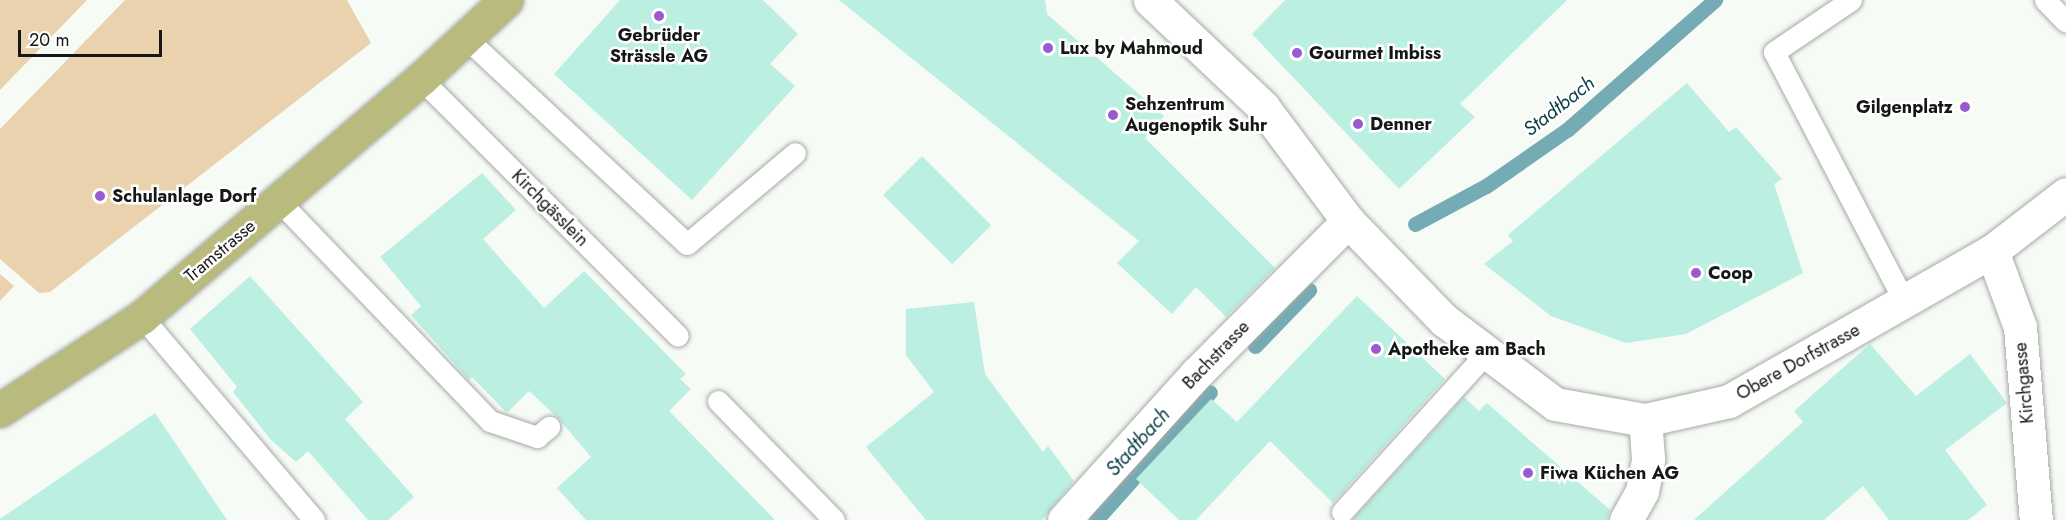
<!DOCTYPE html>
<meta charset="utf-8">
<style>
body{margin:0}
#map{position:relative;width:2066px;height:520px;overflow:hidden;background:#f6fbf5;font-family:Jost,sans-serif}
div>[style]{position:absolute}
.green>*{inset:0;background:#ead2ae}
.stream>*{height:15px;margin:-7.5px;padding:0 7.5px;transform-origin:7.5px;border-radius:7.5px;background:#75abb4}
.building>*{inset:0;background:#baefe1;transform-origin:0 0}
.roads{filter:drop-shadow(0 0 2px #a6aaa5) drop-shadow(0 0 2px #a6aaa5)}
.lane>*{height:21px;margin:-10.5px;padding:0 10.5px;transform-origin:10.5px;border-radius:10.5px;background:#fff}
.street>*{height:33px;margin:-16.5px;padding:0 16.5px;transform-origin:16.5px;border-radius:16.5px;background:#fff}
.primary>*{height:33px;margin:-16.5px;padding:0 16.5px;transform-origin:16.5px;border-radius:16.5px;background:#b9bb7e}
.dots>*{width:16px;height:16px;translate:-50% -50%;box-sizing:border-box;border:3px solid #fff;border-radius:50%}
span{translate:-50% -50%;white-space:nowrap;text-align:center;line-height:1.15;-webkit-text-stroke:5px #fff;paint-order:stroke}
.poi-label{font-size:18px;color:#161816;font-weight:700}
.left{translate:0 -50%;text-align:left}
.right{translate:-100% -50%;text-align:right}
.street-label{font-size:18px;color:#161816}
.water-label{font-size:20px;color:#0c3f47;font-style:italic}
.scale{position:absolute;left:18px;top:30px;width:144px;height:27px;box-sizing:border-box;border:3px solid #161816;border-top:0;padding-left:8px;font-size:18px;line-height:21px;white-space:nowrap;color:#161816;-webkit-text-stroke:4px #fff;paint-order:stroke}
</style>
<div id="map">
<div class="green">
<i style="clip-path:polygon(0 0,87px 0,0 90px)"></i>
<i style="clip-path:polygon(125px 0,347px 0,371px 43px,50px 292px,39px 293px,0 259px,0 129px)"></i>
<i style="clip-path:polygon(0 274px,14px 286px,0 301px)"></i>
</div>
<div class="stream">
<i style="left:1415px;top:224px;width:81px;rotate:-28.2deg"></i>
<i style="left:1486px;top:186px;width:100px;rotate:-34.8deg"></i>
<i style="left:1568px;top:129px;width:196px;rotate:-41.3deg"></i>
<i style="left:1255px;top:346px;width:78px;rotate:-46deg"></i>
<i style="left:1096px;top:520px;width:171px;rotate:-48.3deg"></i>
</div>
<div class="building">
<i style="clip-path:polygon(620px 0,763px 0,798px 34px,770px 64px,795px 86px,692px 200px,554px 74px)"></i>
<i style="clip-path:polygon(839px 0,1045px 0,1047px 14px,1164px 116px,1145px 138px,1275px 268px,1226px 317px,1196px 287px,1172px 314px,1117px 263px,1139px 241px)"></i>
<i style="clip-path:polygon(1285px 0,1567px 0,1460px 104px,1475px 117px,1399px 189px,1252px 34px)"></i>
<i style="clip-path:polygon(1687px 83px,1729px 132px,1736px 127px,1782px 179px,1774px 184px,1803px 273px,1686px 334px,1626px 343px,1551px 316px,1484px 264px,1513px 241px,1508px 235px)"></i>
<i style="left:922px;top:156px;width:98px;height:55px;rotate:45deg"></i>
<i style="clip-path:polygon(482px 173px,516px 210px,483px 239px,544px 308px,584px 271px,686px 374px,680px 379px,691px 389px,669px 411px,775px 520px,586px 520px,557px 488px,591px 457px,558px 418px,529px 391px,507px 413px,472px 377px,469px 380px,411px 315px,421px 306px,380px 257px)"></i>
<i style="clip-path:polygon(250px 276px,363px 402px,345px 419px,414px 497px,388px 520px,368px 520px,308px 451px,296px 462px,271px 440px,233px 392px,237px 387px,190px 329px)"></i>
<i style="clip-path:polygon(1357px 296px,1445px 379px,1333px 503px,1270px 441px,1196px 520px,1179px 520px,1136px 479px,1211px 399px,1237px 422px)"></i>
<i style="clip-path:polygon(974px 302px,985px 374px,1043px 452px,1048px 446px,1074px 481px,1042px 520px,926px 520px,866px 447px,934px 392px,906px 355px,906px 309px)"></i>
<i style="clip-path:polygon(1870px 344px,1916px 396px,1970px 354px,2007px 403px,1945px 450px,1987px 505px,1968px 520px,1889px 520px,1863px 486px,1824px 520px,1694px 520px,1803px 422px,1794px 411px)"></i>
<i style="clip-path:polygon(1464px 397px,1479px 411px,1487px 403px,1610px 510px,1607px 520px,1352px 520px)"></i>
<i style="clip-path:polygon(155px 413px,227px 520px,0 520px,0 519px)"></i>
</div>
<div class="roads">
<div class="lane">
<i style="left:1851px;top:0;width:93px;rotate:146deg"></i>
<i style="left:1774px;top:52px;width:281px;rotate:62.4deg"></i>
<i style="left:2045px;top:0;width:30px;rotate:46deg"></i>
<i style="left:466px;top:38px;width:302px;rotate:43deg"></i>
<i style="left:687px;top:244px;width:141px;rotate:-40.1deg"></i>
<i style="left:421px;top:79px;width:363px;rotate:45deg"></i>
<i style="left:279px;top:201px;width:305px;rotate:46.2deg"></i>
<i style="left:490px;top:421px;width:50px;rotate:18.8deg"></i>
<i style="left:537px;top:437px;width:16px;rotate:-40deg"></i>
<i style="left:142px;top:317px;width:266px;rotate:49.7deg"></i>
<i style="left:718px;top:401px;width:166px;rotate:45.7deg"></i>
<i style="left:1342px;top:512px;width:216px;rotate:-47.8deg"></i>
</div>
<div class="street">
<i style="left:1150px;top:0;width:156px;rotate:43.4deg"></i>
<i style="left:1263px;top:107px;width:142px;rotate:53.3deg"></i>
<i style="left:1348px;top:221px;width:138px;rotate:45.9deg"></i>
<i style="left:1444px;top:320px;width:139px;rotate:37.1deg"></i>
<i style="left:1555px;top:404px;width:91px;rotate:10.1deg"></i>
<i style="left:1645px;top:420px;width:86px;rotate:-12.7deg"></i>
<i style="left:1729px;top:401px;width:303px;rotate:-29.7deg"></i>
<i style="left:1992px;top:251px;width:93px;rotate:-37.6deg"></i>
<i style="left:1992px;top:251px;width:81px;rotate:69.8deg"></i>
<i style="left:2020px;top:327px;width:194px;rotate:85.3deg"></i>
<i style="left:1064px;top:520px;width:197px;rotate:-47.9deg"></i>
<i style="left:1196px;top:374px;width:216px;rotate:-45.2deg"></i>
<i style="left:1626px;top:520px;width:33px;rotate:-61deg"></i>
<i style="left:1642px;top:491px;width:33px;rotate:-79deg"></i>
<i style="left:1648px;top:459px;width:39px;rotate:-94deg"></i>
</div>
<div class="primary">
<i style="left:0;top:410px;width:170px;rotate:-33.2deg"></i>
<i style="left:142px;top:317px;width:367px;rotate:-40.5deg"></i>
<i style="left:421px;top:79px;width:116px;rotate:-42.9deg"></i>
</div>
</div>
<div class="dots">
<i style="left:659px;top:16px;background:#9a5ad0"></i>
<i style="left:1048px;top:48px;background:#9a5ad0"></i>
<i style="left:1297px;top:53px;background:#9a5ad0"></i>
<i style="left:1965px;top:107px;background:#9a5ad0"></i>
<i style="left:1113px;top:115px;background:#9a5ad0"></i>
<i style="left:1358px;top:124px;background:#9a5ad0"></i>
<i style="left:100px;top:196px;background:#9a5ad0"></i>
<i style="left:1696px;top:273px;background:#9a5ad0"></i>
<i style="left:1376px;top:349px;background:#9a5ad0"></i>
<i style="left:1528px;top:473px;background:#9a5ad0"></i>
</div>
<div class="poi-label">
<span style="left:659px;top:46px">Gebrüder<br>Strässle AG</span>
<span class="left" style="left:1060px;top:48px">Lux by Mahmoud</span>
<span class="left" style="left:1309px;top:53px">Gourmet Imbiss</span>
<span class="left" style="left:1125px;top:115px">Sehzentrum<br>Augenoptik Suhr</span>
<span class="right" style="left:1953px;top:107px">Gilgenplatz</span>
<span class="left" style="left:1370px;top:124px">Denner</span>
<span class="left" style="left:112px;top:196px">Schulanlage Dorf</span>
<span class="left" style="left:1708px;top:273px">Coop</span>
<span class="left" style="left:1388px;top:349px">Apotheke am Bach</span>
<span class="left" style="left:1540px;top:473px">Fiwa Küchen AG</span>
</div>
<div class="street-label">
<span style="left:550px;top:208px;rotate:45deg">Kirchgässlein</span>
<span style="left:220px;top:251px;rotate:-40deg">Tramstrasse</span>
<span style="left:1216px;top:355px;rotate:-46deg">Bachstrasse</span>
<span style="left:1798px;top:362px;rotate:-29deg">Obere Dorfstrasse</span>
<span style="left:2024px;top:383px;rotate:-95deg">Kirchgasse</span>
</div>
<div class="water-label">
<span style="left:1559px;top:106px;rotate:-38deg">Stadtbach</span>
<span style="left:1138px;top:442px;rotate:-48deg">Stadtbach</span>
</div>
<div class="scale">20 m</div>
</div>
